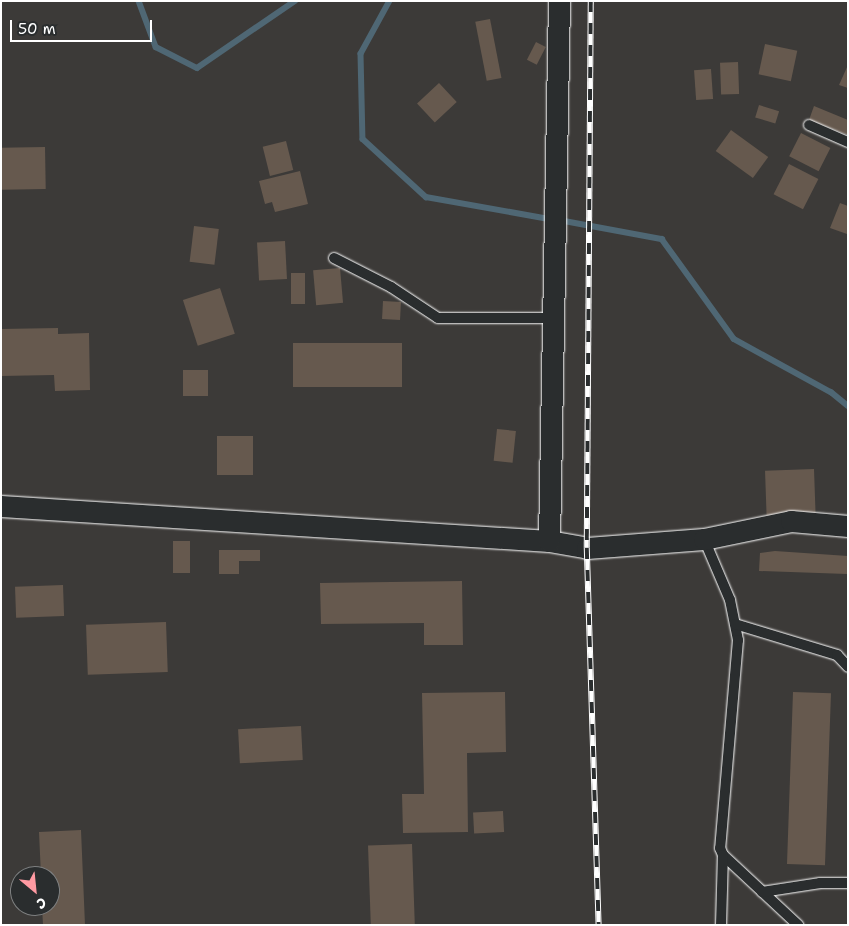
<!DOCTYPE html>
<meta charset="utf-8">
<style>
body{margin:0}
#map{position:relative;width:849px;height:926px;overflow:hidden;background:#3c3a38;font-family:"Shantell Sans",sans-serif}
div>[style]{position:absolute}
.stream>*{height:5.5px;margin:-2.75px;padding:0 2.75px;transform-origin:2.75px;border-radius:2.75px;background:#4f6774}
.building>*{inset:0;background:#66594e;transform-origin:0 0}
.roads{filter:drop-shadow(0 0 1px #fff) drop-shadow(0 0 1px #fff)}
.service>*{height:10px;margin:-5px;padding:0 5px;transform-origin:5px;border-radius:5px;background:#2a2d2e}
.minor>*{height:21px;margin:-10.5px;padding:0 10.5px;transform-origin:10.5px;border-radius:10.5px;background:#2a2d2e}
.rail>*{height:5.5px;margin-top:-2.75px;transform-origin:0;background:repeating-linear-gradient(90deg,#2a2d2e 0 11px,#fff 0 22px);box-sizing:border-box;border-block:1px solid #fff}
span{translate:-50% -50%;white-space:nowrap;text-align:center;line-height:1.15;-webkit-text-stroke:5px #2a2d2e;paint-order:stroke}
.frame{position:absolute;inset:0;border:2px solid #fff;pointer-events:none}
.north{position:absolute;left:10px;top:866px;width:50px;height:50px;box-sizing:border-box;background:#2a2d2e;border:1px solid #7f8182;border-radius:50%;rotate:152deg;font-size:14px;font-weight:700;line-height:20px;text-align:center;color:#fff}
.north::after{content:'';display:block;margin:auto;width:18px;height:22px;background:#ff9aa2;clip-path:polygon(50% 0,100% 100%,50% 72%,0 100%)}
.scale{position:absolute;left:10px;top:20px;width:142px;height:22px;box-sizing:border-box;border:2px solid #fff;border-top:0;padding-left:6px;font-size:15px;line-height:18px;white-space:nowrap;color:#fff;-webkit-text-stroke:4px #2a2d2e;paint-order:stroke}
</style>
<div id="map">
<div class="stream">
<i style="left:139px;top:1px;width:49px;rotate:69.7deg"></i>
<i style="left:156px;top:47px;width:46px;rotate:27.1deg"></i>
<i style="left:197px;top:68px;width:119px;rotate:-34.4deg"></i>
<i style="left:390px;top:1px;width:60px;rotate:118.7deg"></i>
<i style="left:361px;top:54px;width:85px;rotate:88.7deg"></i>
<i style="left:363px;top:139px;width:86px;rotate:42.6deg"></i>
<i style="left:426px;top:197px;width:126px;rotate:10.1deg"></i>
<i style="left:559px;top:220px;width:105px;rotate:10.5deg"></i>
<i style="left:662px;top:239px;width:123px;rotate:54.2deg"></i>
<i style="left:734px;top:339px;width:111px;rotate:28.7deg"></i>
<i style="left:831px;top:392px;width:22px;rotate:39deg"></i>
</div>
<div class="building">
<i style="left:490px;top:19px;width:60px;height:15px;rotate:79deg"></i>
<i style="left:536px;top:42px;width:11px;height:20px;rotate:27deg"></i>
<i style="left:765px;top:44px;width:33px;height:31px;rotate:12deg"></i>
<i style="left:738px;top:62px;width:32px;height:18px;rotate:88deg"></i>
<i style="clip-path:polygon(848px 65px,848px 88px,839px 85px)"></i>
<i style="left:711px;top:69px;width:30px;height:17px;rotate:86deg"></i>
<i style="left:439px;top:83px;width:26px;height:30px;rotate:47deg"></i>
<i style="left:759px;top:105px;width:21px;height:13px;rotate:17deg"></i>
<i style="clip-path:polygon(814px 106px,848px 120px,848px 135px,809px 120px)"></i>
<i style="left:731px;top:130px;width:46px;height:26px;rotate:36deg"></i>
<i style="left:801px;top:133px;width:33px;height:26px;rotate:27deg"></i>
<i style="left:286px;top:141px;width:30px;height:24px;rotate:76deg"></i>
<i style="left:45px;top:147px;width:42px;height:44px;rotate:89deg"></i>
<i style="left:789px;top:164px;width:33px;height:34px;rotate:27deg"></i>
<i style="clip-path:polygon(300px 171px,308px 204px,275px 212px,272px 202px,265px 204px,259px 181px)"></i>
<i style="clip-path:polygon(840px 203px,848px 206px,847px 234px,830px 228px)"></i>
<i style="left:194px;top:226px;width:25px;height:36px;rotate:7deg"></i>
<i style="left:285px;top:241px;width:38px;height:28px;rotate:87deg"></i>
<i style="left:340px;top:268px;width:35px;height:27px;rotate:85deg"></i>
<i style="left:291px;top:273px;width:14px;height:31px"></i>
<i style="left:220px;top:288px;width:48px;height:39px;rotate:72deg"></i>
<i style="left:383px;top:301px;width:18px;height:18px;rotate:3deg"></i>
<i style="clip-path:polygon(58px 328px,58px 334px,89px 333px,90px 390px,55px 391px,54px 375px,1px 376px,1px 329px)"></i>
<i style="left:402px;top:343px;width:44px;height:109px;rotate:90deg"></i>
<i style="left:183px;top:370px;width:25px;height:26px"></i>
<i style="left:497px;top:429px;width:19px;height:32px;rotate:6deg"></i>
<i style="left:253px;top:436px;width:39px;height:36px;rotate:90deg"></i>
<i style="left:814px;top:469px;width:46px;height:49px;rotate:88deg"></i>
<i style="left:173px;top:541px;width:17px;height:32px"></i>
<i style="clip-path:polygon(219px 550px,260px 550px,260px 561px,239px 561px,239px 574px,219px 574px)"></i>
<i style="clip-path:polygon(775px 551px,848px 556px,847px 574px,759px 571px,760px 553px)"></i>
<i style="clip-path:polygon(462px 581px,463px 645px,424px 645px,424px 623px,321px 624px,320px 583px)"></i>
<i style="left:63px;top:585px;width:31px;height:48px;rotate:88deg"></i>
<i style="left:166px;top:622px;width:50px;height:80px;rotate:88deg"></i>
<i style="clip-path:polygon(505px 692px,506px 752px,467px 753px,468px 832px,403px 833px,402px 794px,424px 794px,422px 693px)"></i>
<i style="left:793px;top:692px;width:38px;height:172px;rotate:2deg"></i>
<i style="left:301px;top:726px;width:34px;height:63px;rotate:87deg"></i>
<i style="left:503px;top:811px;width:21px;height:30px;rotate:87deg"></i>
<i style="clip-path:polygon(81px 830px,85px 925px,43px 925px,42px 906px,50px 906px,50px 876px,41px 876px,39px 832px)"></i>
<i style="left:412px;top:844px;width:81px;height:44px;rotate:88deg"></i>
</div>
<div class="roads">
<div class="service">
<i style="left:809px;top:125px;width:43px;rotate:23.6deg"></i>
<i style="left:334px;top:258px;width:64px;rotate:27deg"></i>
<i style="left:391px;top:287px;width:56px;rotate:33.4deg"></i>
<i style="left:438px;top:318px;width:115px"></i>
<i style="left:704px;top:539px;width:66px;rotate:66.9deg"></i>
<i style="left:730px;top:600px;width:41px;rotate:78.7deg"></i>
<i style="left:738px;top:640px;width:209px;rotate:94.9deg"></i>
<i style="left:720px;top:848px;width:8px;rotate:67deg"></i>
<i style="left:723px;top:855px;width:103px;rotate:43deg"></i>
<i style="left:735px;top:624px;width:107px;rotate:16.9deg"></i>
<i style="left:837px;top:655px;width:16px;rotate:47deg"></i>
<i style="left:762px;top:892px;width:59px;rotate:-8.8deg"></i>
<i style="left:820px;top:883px;width:28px"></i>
<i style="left:721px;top:925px;width:70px;rotate:-88.4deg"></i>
</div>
<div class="minor">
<i style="left:1px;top:506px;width:549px;rotate:3.65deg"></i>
<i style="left:549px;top:541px;width:39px;rotate:10deg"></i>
<i style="left:587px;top:548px;width:117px;rotate:-4.4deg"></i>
<i style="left:704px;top:539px;width:89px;rotate:-11.7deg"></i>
<i style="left:791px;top:521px;width:57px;rotate:5deg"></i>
<i style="left:549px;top:541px;width:540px;rotate:-88.94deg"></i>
</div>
</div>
<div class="rail">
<i style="left:591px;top:1px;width:547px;rotate:90.42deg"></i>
<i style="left:587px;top:548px;width:377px;rotate:88.2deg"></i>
</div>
<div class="frame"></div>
<div class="north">С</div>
<div class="scale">50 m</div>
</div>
